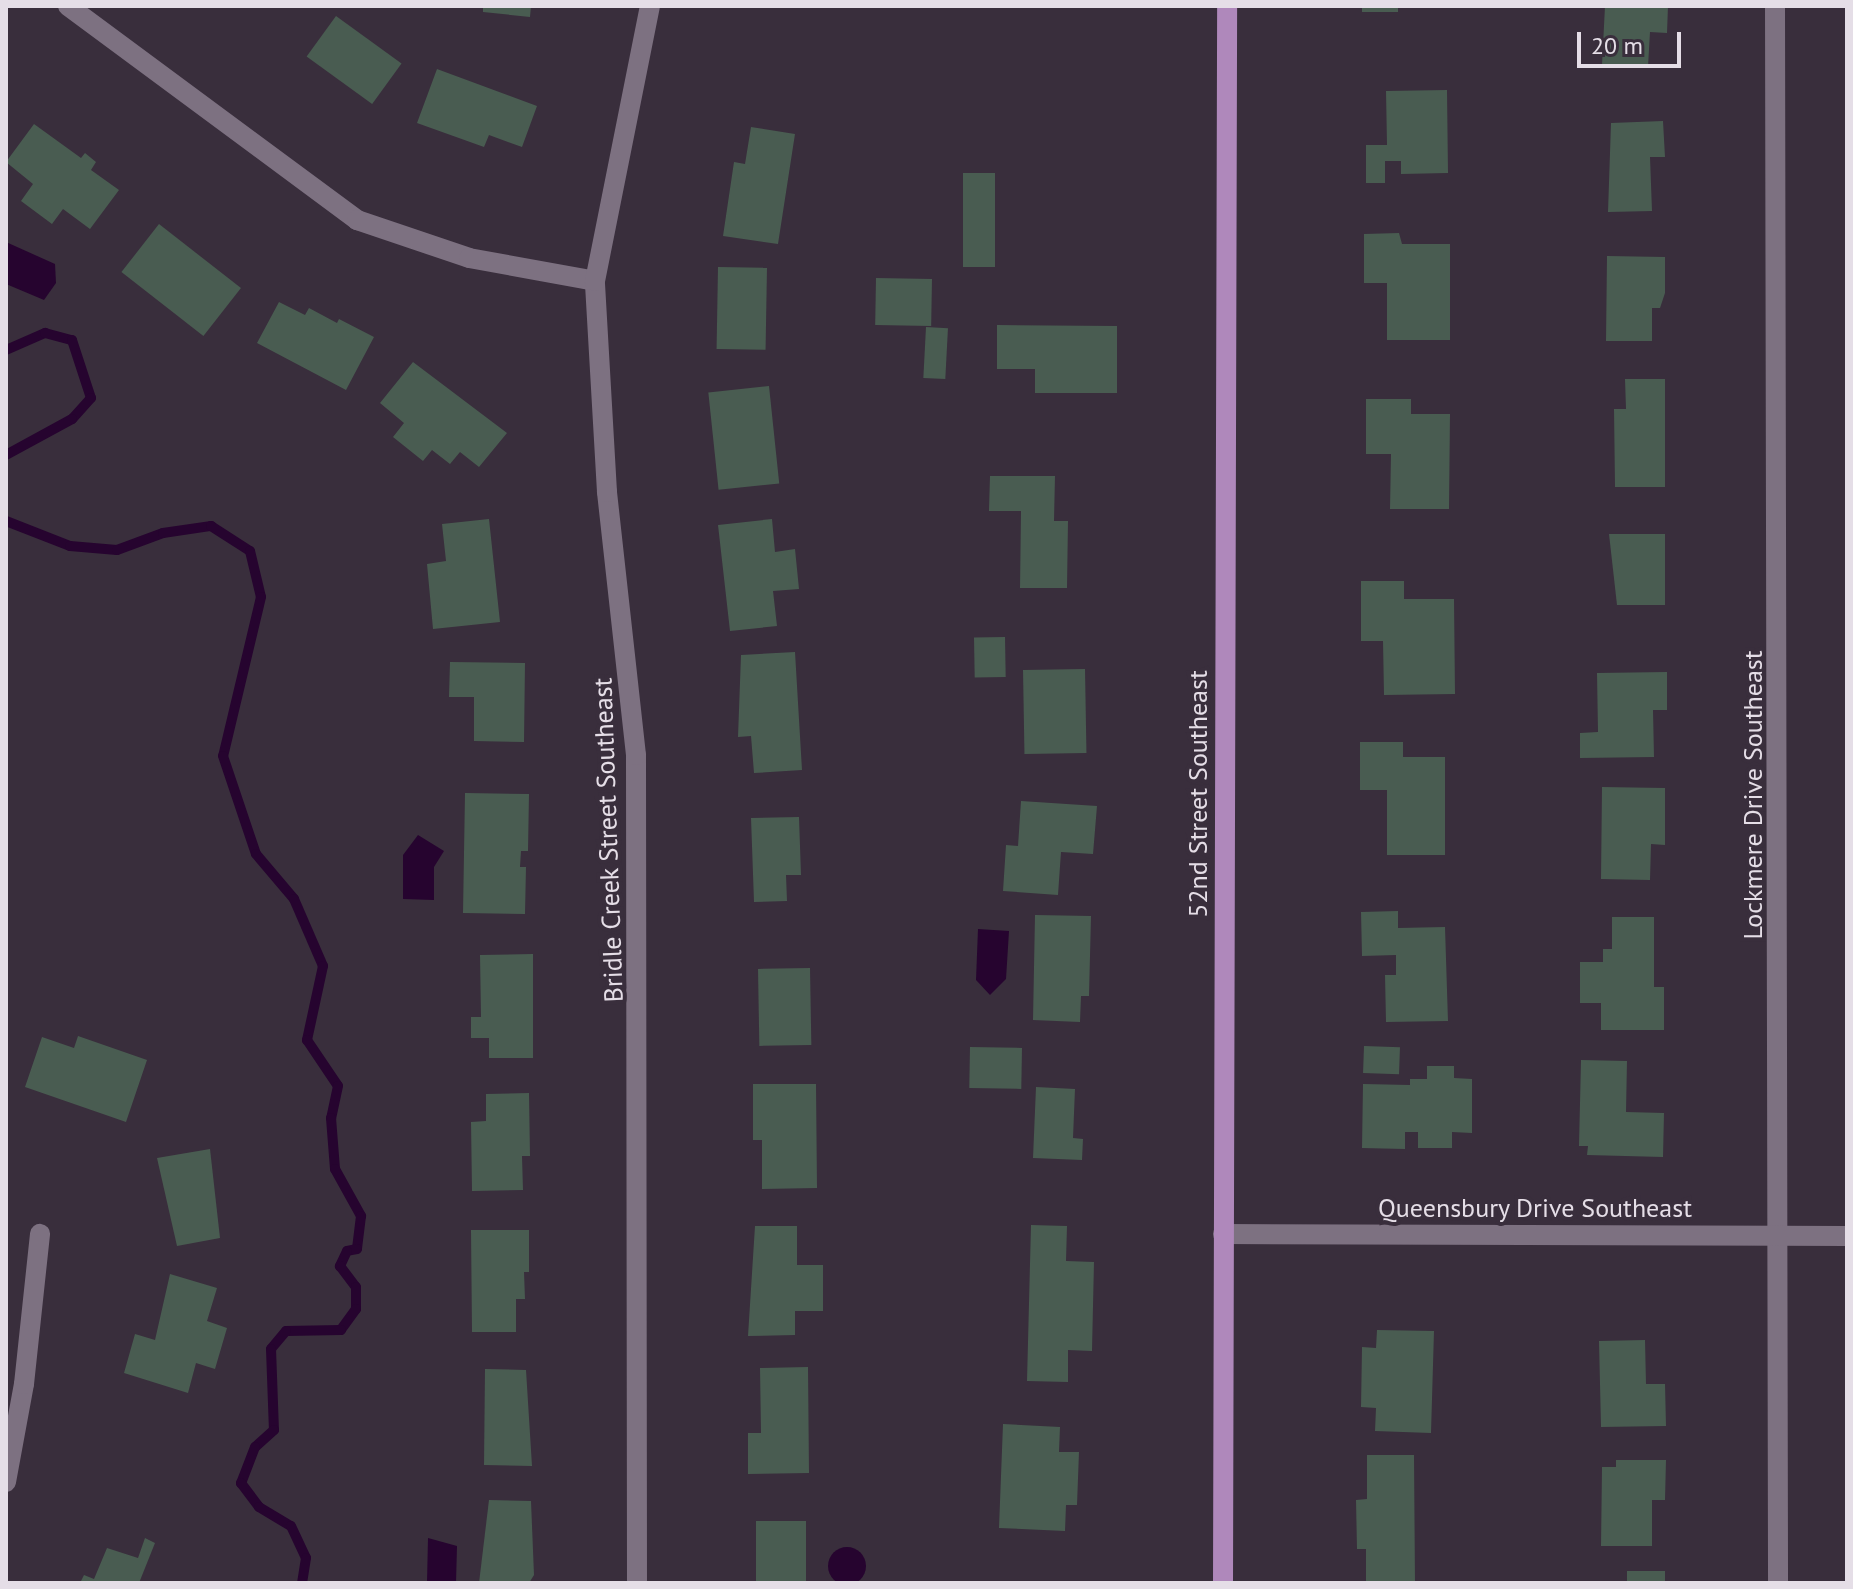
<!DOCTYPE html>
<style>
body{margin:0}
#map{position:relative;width:1853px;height:1589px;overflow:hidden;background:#392e3c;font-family:"PT Sans",sans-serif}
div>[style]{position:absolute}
.water>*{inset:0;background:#26042f}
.round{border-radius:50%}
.stream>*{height:10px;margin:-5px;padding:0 5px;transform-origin:5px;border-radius:5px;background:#26042f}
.building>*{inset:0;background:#495c51;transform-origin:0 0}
.minor>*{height:20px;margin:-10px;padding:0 10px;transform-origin:10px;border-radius:10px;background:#7d7181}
.major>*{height:20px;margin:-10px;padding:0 10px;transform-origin:10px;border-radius:10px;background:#af88bb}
span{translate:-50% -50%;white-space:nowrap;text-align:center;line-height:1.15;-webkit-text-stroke:8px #392e3c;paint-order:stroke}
.street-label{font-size:26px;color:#e5dee7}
.frame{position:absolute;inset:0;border:8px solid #e5dee7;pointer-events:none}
.scale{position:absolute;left:1577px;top:32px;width:104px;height:36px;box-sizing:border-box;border:4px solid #e5dee7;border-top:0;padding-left:10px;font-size:24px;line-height:28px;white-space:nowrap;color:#e5dee7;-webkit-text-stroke:6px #392e3c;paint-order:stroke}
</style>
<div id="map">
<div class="water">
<i style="clip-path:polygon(6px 242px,55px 264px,56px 283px,44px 300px,6px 284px)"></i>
<i style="clip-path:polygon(418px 835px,444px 851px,434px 867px,434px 900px,403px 899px,403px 855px)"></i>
<i style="clip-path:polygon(978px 929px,1009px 931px,1006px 979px,990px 995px,976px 980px)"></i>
<i style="clip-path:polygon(428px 1538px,457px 1546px,456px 1583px,427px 1583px)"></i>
<i class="round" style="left:828px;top:1547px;width:38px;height:38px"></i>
</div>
<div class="stream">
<i style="left:6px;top:350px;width:43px;rotate:-23.6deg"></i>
<i style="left:45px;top:333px;width:28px;rotate:15deg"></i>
<i style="left:72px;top:340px;width:61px;rotate:71.9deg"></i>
<i style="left:91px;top:398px;width:28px;rotate:132deg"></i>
<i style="left:72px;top:419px;width:75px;rotate:151.4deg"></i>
<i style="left:6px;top:521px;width:69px;rotate:21.3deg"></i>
<i style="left:70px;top:546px;width:47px;rotate:4.9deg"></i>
<i style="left:117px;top:550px;width:49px;rotate:-20.3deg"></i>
<i style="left:163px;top:533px;width:49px;rotate:-8.3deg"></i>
<i style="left:211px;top:526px;width:46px;rotate:32.7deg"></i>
<i style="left:250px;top:551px;width:47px;rotate:76.6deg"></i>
<i style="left:261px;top:597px;width:163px;rotate:103.4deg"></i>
<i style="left:223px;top:756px;width:103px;rotate:71.4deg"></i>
<i style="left:256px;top:854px;width:59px;rotate:49.8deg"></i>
<i style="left:294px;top:899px;width:73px;rotate:66.6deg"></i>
<i style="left:323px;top:966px;width:76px;rotate:102.2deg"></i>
<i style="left:307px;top:1040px;width:55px;rotate:56deg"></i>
<i style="left:338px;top:1086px;width:33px;rotate:102deg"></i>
<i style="left:331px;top:1118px;width:51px;rotate:85.5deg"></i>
<i style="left:335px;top:1169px;width:54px;rotate:61deg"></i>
<i style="left:361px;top:1216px;width:33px;rotate:97deg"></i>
<i style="left:357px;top:1249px;width:10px;rotate:169deg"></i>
<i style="left:347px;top:1251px;width:17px;rotate:115deg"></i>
<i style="left:340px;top:1266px;width:26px;rotate:53deg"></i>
<i style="left:356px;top:1287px;width:22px;rotate:90deg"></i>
<i style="left:356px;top:1309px;width:26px;rotate:126deg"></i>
<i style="left:341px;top:1330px;width:55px;rotate:179deg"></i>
<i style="left:286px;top:1331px;width:23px;rotate:130deg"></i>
<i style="left:271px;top:1349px;width:81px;rotate:87.9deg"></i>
<i style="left:274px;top:1430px;width:25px;rotate:138deg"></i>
<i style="left:255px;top:1447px;width:39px;rotate:111deg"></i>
<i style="left:241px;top:1483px;width:30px;rotate:53deg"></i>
<i style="left:259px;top:1507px;width:37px;rotate:31deg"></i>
<i style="left:291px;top:1526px;width:35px;rotate:65deg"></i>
<i style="left:306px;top:1558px;width:25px;rotate:99deg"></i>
</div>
<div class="building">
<i style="clip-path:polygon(483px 6px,531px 6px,530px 17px,483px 12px)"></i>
<i style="left:1362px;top:6px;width:36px;height:6px"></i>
<i style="clip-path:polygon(1605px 6px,1668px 6px,1667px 33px,1650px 32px,1648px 67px,1602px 65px)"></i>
<i style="left:336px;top:16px;width:81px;height:50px;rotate:36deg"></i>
<i style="clip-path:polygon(437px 69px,537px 106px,522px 147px,489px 135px,484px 147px,417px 123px)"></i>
<i style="clip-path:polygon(1447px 90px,1448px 173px,1401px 174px,1401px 161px,1385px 161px,1385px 183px,1366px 183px,1366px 145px,1387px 145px,1386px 91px)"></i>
<i style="clip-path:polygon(1663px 121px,1665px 157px,1650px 157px,1652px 211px,1608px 212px,1611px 123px)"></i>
<i style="clip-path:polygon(34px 124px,81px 158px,85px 153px,96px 162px,91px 170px,119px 190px,90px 229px,63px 209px,52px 224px,21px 201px,33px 184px,6px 162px)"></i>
<i style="clip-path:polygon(751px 127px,795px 134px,778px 244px,723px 236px,734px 162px,745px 164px)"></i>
<i style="left:963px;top:173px;width:32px;height:94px"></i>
<i style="left:159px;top:224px;width:104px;height:61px;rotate:38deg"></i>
<i style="clip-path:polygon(1399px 233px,1402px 244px,1450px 244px,1450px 340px,1387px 340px,1387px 283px,1364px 283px,1364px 234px)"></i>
<i style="clip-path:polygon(1607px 256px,1665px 257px,1665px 293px,1660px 308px,1652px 308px,1652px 341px,1606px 341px)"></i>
<i style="left:718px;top:267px;width:49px;height:82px;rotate:1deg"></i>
<i style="left:876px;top:278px;width:56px;height:47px;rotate:1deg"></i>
<i style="clip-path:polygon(279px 302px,305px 315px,309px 308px,337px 323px,339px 319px,374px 337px,346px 390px,257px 343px)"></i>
<i style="clip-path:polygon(997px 325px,1117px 326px,1117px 393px,1035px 393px,1035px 369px,997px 369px)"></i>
<i style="left:926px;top:327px;width:22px;height:51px;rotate:3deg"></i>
<i style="clip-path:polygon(413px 362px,507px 433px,479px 467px,460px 452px,450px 464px,432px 450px,423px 461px,393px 437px,404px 423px,380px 403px)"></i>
<i style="clip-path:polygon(1625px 379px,1665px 379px,1665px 487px,1615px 487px,1614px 409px,1626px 409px)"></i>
<i style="left:769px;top:386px;width:98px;height:61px;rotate:84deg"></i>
<i style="clip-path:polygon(1366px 399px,1411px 399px,1411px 414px,1450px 414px,1449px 509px,1390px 509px,1391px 454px,1366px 454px)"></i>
<i style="clip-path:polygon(990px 476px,1055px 476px,1054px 521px,1068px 521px,1067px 588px,1020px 588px,1021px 511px,989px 511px)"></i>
<i style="clip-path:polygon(489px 519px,500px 622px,433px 629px,427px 564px,446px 561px,442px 524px)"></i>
<i style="clip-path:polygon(772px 519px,775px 552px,795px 549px,799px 589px,773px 591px,777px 626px,730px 631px,718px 525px)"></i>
<i style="clip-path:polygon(1609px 534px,1665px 534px,1665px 605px,1617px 605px)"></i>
<i style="clip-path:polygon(1361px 581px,1404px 581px,1404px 599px,1454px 599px,1455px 694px,1384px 695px,1383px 641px,1361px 641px)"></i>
<i style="left:1005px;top:637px;width:40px;height:31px;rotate:89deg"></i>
<i style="clip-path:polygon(795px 652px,802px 770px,754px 773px,751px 736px,738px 737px,741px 655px)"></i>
<i style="clip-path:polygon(450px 662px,525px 663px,524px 742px,474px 741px,474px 697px,449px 697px)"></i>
<i style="left:1085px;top:669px;width:84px;height:62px;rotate:89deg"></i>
<i style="clip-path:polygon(1667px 672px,1667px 710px,1653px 710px,1654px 757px,1580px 758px,1580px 733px,1598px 732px,1597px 673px)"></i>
<i style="clip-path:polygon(1360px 742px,1403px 742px,1403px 757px,1445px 757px,1445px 855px,1387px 855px,1387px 790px,1360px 790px)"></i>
<i style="clip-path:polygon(1602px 787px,1665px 788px,1665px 845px,1651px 844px,1650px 880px,1601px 879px)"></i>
<i style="clip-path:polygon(465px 793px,529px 794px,528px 851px,521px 851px,520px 867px,526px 867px,525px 914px,463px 913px)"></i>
<i style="clip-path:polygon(1021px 801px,1097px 806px,1093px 854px,1061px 852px,1058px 895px,1003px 891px,1006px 845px,1018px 846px)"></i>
<i style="clip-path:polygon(799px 817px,801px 875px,786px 875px,787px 901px,754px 902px,751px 818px)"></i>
<i style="clip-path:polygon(1398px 911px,1398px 928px,1445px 927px,1448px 1021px,1386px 1022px,1385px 975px,1396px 975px,1396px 955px,1362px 956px,1361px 912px)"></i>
<i style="clip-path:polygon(1035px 915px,1091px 916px,1089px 996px,1081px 996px,1080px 1022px,1033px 1020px)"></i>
<i style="clip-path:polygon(1612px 917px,1654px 917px,1654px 987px,1664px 987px,1664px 1030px,1601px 1030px,1601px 1003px,1580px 1003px,1580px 962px,1603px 962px,1603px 949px,1612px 949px)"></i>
<i style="clip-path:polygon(533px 954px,533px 1058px,489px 1058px,489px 1038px,471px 1038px,471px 1017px,481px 1017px,480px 955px)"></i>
<i style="left:810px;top:968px;width:77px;height:52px;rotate:89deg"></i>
<i style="clip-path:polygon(78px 1036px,147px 1060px,126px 1122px,25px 1087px,42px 1037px,74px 1048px)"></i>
<i style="left:1364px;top:1046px;width:36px;height:27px;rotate:2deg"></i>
<i style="left:970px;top:1047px;width:52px;height:41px;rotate:1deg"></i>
<i style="clip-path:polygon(1581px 1060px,1627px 1061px,1626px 1112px,1664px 1113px,1663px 1157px,1587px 1155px,1588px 1146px,1579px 1146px)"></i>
<i style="clip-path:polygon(1427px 1066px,1454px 1066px,1454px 1078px,1472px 1079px,1472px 1133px,1452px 1132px,1452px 1148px,1418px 1148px,1418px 1132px,1405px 1132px,1405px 1149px,1362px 1148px,1363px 1084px,1410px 1085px,1410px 1079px,1427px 1079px)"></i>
<i style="clip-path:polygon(753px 1084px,816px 1084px,817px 1188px,762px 1189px,762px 1140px,753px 1140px)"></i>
<i style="clip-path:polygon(1036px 1087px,1075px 1089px,1073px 1138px,1083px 1139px,1082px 1160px,1033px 1158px)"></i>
<i style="clip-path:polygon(529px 1093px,530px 1156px,522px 1156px,523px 1190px,472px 1191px,471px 1122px,486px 1121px,486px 1094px)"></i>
<i style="clip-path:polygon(210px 1149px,220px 1238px,177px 1246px,157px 1158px)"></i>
<i style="clip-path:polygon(1031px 1225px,1067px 1226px,1066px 1261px,1094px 1262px,1092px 1351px,1068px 1350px,1068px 1382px,1027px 1381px)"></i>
<i style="clip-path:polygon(755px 1226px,797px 1226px,797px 1265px,823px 1265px,823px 1311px,795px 1311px,795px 1335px,748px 1336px)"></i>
<i style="clip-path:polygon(471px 1230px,529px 1230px,529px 1272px,524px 1272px,525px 1299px,516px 1299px,516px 1332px,472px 1332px)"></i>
<i style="clip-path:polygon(170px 1274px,217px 1288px,207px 1321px,227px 1328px,215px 1369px,196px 1363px,188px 1393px,124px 1373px,135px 1334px,155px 1340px)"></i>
<i style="clip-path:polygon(1377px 1330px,1434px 1331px,1431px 1433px,1375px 1431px,1376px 1408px,1361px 1407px,1362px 1347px,1376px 1348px)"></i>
<i style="clip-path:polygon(1645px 1340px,1646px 1384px,1665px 1384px,1666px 1426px,1601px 1427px,1599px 1341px)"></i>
<i style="clip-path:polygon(808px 1367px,809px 1473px,748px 1474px,748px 1433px,761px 1433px,760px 1368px)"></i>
<i style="clip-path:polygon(485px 1369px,526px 1370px,532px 1466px,484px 1465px)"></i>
<i style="clip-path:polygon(1003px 1424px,1060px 1427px,1059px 1452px,1079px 1452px,1077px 1505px,1066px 1505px,1065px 1531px,999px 1528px)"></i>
<i style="clip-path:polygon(1367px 1455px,1414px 1455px,1415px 1583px,1366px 1583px,1366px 1549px,1357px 1549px,1356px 1500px,1367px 1499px)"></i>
<i style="clip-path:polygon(1616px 1460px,1666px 1460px,1665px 1500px,1652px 1500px,1652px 1546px,1601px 1546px,1602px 1467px,1616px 1467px)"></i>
<i style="clip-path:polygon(489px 1500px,531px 1501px,534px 1575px,529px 1583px,479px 1583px)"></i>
<i style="left:756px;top:1521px;width:50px;height:62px"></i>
<i style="clip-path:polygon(145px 1538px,155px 1543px,139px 1583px,80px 1583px,84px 1575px,94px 1579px,107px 1548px,138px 1558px)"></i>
<i style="left:1665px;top:1571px;width:12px;height:38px;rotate:90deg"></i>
</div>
<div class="minor">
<i style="left:68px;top:6px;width:360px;rotate:36.5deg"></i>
<i style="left:357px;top:220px;width:118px;rotate:18.7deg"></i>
<i style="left:469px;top:258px;width:128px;rotate:10.3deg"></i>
<i style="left:1775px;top:6px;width:1577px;rotate:89.89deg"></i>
<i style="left:1223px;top:1234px;width:624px;rotate:0.18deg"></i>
<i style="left:6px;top:1482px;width:100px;rotate:-79.6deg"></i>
<i style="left:24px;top:1384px;width:151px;rotate:-83.9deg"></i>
<i style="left:637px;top:1583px;width:828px;rotate:-90.07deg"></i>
<i style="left:636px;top:755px;width:265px;rotate:-96.3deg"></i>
<i style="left:607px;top:492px;width:211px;rotate:-93.3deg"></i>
<i style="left:595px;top:281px;width:280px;rotate:-78.7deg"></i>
</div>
<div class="major">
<i style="left:1223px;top:1583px;width:1577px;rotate:-89.85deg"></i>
</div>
<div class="street-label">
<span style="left:1198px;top:794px;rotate:-90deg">52nd Street Southeast</span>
<span style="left:1753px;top:795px;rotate:-90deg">Lockmere Drive Southeast</span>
<span style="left:608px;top:840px;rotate:-92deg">Bridle Creek Street Southeast</span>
<span style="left:1535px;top:1208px">Queensbury Drive Southeast</span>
</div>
<div class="frame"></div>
<div class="scale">20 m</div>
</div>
